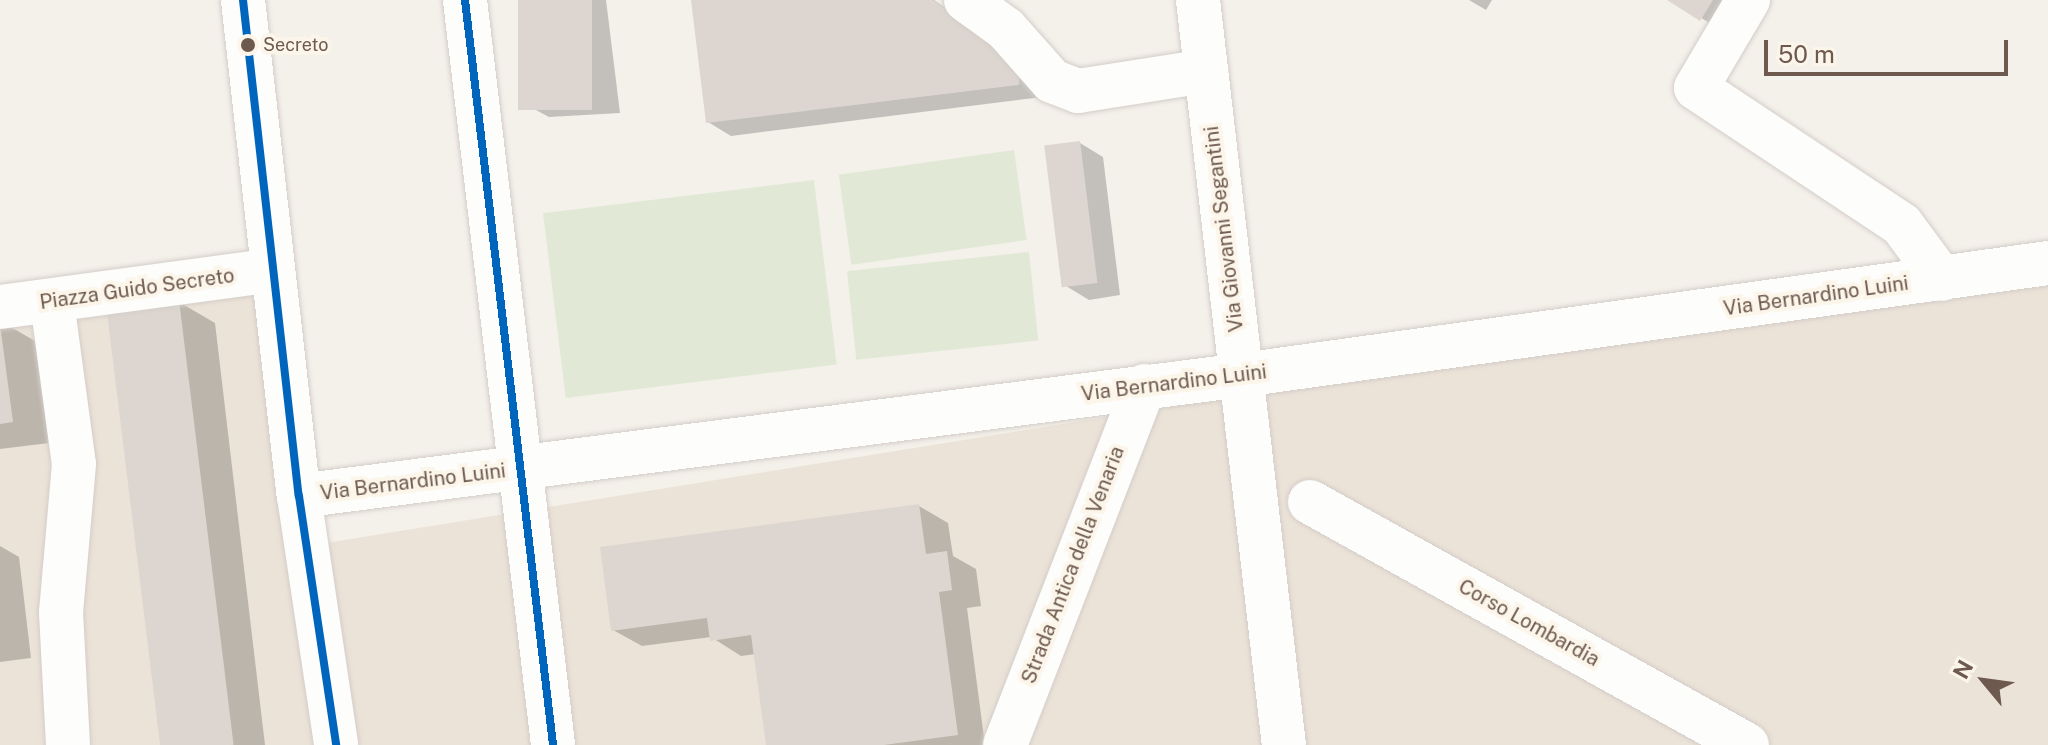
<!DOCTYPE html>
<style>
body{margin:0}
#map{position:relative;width:2048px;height:745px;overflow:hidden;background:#f4f0ea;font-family:"Public Sans",sans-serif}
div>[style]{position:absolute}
.residential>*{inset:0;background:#ece3d8}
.green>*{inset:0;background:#e1e9d6;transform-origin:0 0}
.shadow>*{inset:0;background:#0003}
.building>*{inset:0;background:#ddd6d0;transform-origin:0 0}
.roads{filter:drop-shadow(0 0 2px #d3cdc8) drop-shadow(0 0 2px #d3cdc8)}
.minor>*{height:44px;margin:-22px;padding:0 22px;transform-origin:22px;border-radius:22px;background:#fdfdfc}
.bus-1>*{height:8px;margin:-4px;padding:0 4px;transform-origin:4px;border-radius:4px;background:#0065bd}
.dots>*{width:22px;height:22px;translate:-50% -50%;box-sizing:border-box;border:4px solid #fcf5ea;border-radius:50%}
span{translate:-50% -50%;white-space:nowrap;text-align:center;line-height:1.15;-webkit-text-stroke:8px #fcf5ea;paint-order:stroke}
.bus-label{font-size:18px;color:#6e594e}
.left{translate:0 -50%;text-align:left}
.street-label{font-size:20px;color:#6e594e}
.north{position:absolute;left:1944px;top:641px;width:80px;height:80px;-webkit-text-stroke:6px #fcf5ea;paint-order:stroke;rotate:299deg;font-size:22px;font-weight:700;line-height:32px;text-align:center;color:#6e594e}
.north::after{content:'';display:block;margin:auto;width:28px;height:36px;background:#6e594e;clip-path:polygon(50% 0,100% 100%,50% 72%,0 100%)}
.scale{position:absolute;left:1764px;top:40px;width:244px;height:36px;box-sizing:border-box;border:4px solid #6e594e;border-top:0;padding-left:10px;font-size:24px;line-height:28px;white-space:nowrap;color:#6e594e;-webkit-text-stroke:6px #fcf5ea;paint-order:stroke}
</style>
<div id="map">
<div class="residential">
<i style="clip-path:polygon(2048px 265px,2048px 745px,0 745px,0 302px,273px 270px,307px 546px)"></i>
</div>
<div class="green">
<i style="left:1014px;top:150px;width:91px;height:177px;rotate:82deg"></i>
<i style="left:814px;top:180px;width:186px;height:273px;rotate:83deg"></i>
<i style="left:1029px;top:252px;width:89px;height:183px;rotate:84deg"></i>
</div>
<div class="shadow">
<i style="clip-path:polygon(520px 0,606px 0,620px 113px,549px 117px,532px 108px)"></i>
<i style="clip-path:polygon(693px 0,934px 0,1042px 76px,1042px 97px,731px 136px,708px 122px)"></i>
<i style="clip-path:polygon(1469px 0,1492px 0,1486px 10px)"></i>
<i style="clip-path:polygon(1671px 0,1752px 0,1730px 35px)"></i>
<i style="clip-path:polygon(1080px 143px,1103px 157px,1120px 295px,1089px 300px,1066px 286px)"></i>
<i style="clip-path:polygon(179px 302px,215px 323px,265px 745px,160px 745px)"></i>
<i style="clip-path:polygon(0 321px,37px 342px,49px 443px,0 449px)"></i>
<i style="clip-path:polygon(919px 506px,948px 523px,953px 556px,976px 569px,981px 606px,967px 608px,985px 745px,768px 745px,756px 654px,741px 656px,711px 637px,642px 646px,613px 630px)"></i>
<i style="clip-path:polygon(0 546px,19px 557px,31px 658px,0 662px)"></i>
</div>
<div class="building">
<i style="left:518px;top:0;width:74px;height:110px"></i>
<i style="clip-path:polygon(691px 0,933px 0,1019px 61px,1019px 85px,706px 123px)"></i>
<i style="clip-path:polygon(1667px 0,1713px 0,1700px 21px)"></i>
<i style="left:1080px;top:141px;width:143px;height:36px;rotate:83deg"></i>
<i style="left:179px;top:300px;width:448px;height:73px;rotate:83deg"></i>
<i style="clip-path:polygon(0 324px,13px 422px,0 424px)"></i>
<i style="clip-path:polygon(919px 504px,926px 554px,947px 551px,952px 590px,939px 592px,958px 735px,884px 745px,766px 745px,751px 635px,710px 641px,707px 618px,611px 631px,600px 547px)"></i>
</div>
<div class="roads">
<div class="minor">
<i style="left:243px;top:0;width:499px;rotate:83.6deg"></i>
<i style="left:299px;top:496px;width:252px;rotate:81.5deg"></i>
<i style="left:465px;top:0;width:750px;rotate:83.26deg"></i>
<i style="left:966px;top:0;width:49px;rotate:35.9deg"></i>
<i style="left:1006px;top:29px;width:69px;rotate:48.5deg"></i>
<i style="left:1052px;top:81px;width:28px;rotate:21deg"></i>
<i style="left:1078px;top:91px;width:130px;rotate:-8.9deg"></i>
<i style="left:1198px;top:0;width:750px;rotate:83.42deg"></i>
<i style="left:1748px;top:0;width:102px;rotate:120.6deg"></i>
<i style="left:1696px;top:88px;width:247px;rotate:33.6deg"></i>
<i style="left:1902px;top:225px;width:67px;rotate:53.5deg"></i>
<i style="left:52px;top:302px;width:163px;rotate:82.3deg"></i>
<i style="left:74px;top:464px;width:149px;rotate:95deg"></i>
<i style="left:61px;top:612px;width:133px;rotate:87deg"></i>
<i style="left:0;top:307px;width:275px;rotate:-7.7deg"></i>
<i style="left:299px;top:496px;width:951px;rotate:-7.31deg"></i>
<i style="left:1242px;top:375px;width:814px;rotate:-7.91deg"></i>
<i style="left:1310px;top:502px;width:500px;rotate:29.08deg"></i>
<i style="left:1005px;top:745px;width:385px;rotate:-68.8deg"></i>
</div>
</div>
<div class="bus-1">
<i style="left:243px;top:0;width:499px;rotate:83.6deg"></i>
<i style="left:299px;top:496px;width:252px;rotate:81.5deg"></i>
<i style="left:465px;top:0;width:750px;rotate:83.26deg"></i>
</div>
<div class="dots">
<i style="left:248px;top:45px;background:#6e594e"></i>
</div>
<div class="bus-label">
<span class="left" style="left:263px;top:45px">Secreto</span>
</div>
<div class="street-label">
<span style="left:1224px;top:229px;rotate:-97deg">Via Giovanni Segantini</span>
<span style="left:137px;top:289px;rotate:-8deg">Piazza Guido Secreto</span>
<span style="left:1816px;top:296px;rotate:-8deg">Via Bernardino Luini</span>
<span style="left:1174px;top:383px;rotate:-7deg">Via Bernardino Luini</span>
<span style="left:413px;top:482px;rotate:-7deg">Via Bernardino Luini</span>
<span style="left:1073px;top:565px;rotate:-69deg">Strada Antica della Venaria</span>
<span style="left:1529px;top:623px;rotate:29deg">Corso Lombardia</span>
</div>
<div class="north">N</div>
<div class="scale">50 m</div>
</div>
